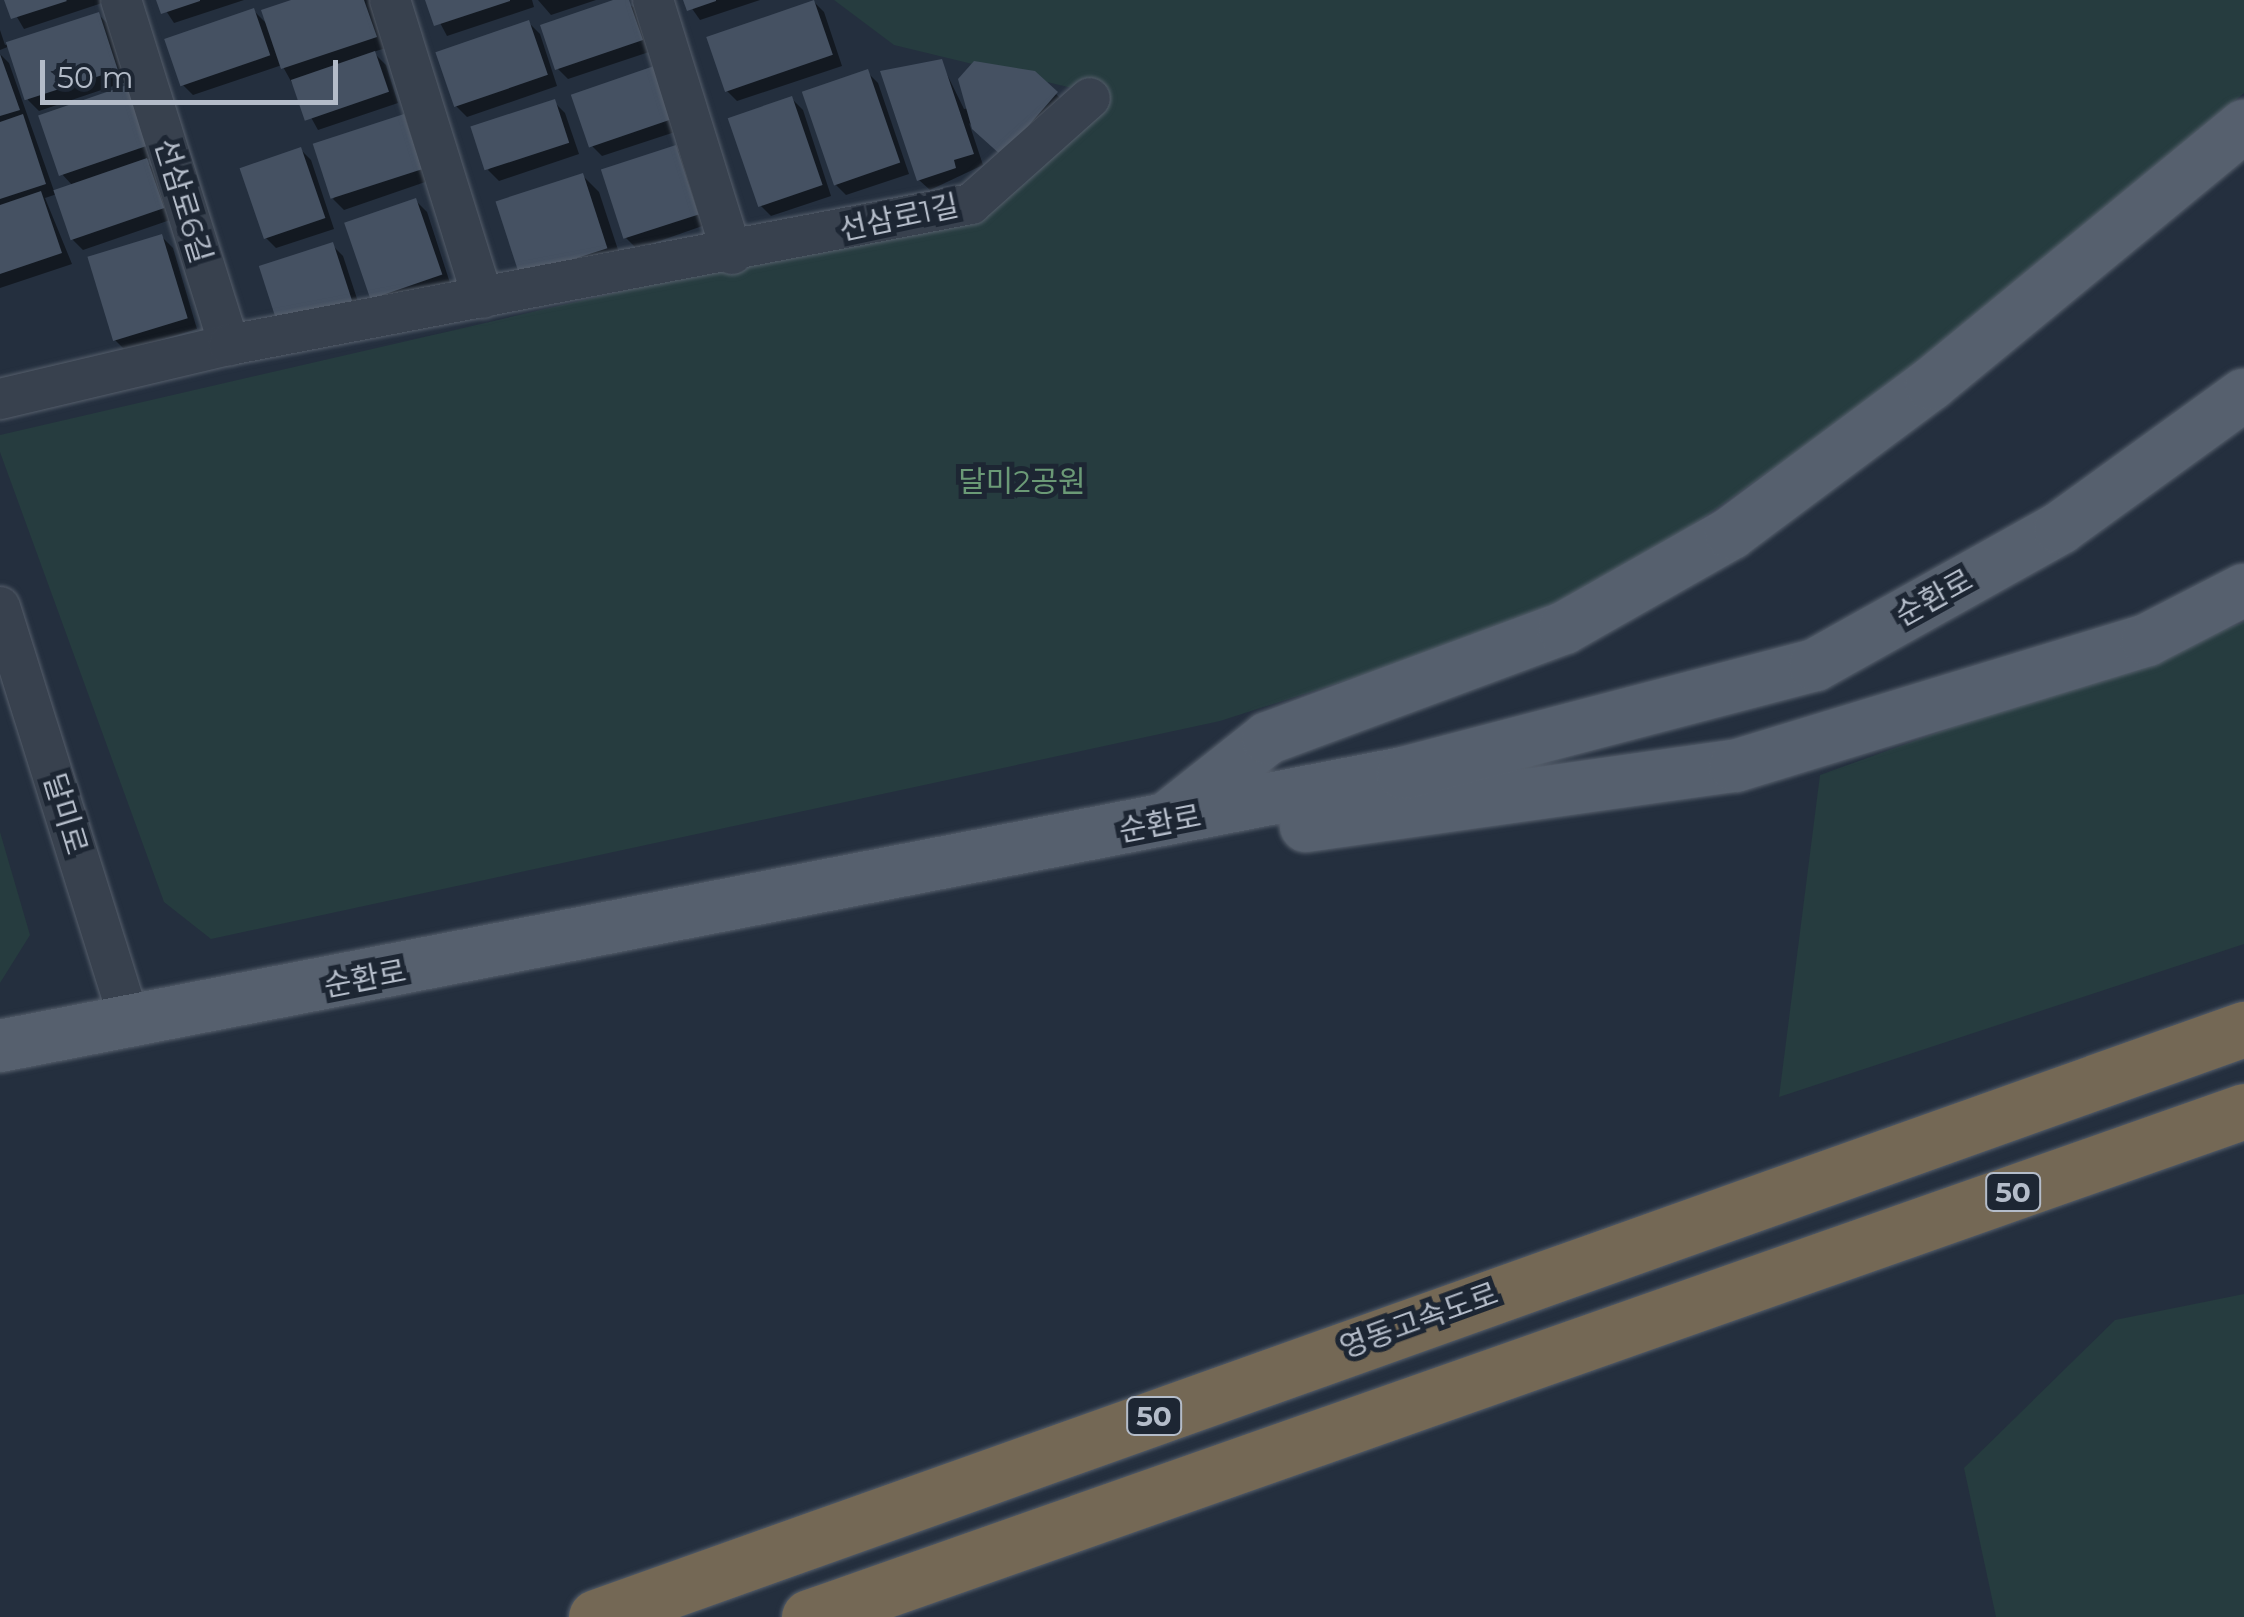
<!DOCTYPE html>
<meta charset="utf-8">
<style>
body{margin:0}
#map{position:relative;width:2244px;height:1617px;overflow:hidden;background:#242f3e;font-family:Montserrat,"Noto Sans KR",sans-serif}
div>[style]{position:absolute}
.green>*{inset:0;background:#263c3f}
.shadow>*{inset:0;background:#0007}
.building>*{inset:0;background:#455162;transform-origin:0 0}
.roads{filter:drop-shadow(0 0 2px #565f6c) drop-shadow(0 0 2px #565f6c)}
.minor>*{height:40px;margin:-20px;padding:0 20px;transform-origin:20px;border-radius:20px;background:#38414e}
.major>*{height:52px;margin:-26px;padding:0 26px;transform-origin:26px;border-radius:26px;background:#56606e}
.highway>*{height:55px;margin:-27.5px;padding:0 27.5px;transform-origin:27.5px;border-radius:27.5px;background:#746855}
span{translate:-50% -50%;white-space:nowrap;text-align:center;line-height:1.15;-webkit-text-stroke:10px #1d2633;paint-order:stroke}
.shield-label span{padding:2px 8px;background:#1d2633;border:2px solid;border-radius:8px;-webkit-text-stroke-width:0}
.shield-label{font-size:28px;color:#b4bcc9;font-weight:700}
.street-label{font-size:30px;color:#b4bcc9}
.park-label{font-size:30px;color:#6b9a76}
.scale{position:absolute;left:40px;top:60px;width:298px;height:45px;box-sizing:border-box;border:5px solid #b4bcc9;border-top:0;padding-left:12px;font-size:30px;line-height:35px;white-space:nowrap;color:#b4bcc9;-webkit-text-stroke:8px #1d2633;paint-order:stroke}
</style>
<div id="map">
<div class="green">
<i style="clip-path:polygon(834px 0,2244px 0,2244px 93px,1933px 356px,1578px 606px,1220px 721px,211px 939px,164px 902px,0 452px,0 435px,978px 209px,1101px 95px,894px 45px)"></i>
<i style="clip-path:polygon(2244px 622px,2244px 944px,1779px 1097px,1820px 775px)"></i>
<i style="clip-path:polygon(0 832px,30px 935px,0 983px)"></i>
<i style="clip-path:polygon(2244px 1294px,2244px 1617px,1996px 1617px,1964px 1468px,2115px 1320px)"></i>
</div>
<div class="shadow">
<i style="clip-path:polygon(7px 0,101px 0,102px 3px,24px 29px)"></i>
<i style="clip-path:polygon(159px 0,244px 0,174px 23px)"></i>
<i style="clip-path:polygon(299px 0,370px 0,386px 48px,373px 52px,386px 65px,398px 103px,318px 130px,282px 65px,193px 95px,182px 84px,254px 11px,270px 27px)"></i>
<i style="clip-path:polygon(428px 0,532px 0,534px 7px,447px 36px)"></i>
<i style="clip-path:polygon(538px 0,596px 0,551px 15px)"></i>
<i style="clip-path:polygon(621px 0,637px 9px,652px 51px,568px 79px,557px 68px)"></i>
<i style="clip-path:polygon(686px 0,760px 0,700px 20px)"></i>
<i style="clip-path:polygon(813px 1px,824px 12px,842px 66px,737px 101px,726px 90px)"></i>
<i style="clip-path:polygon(98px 14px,109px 25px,128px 81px,39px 111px,28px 100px,10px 46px,0 50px,0 30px,5px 45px)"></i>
<i style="clip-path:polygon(529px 23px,540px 34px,557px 86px,467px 117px,456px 106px)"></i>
<i style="clip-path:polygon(0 54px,9px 63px,54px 191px,72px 185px,61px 173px,127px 88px,157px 156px,145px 160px,157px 172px,173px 219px,83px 250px,72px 239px,57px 194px,45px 198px,72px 264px,0 288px)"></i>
<i style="clip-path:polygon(941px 62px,964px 109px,1056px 94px,1067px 105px,1014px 165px,969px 123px,983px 165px,930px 190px,919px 180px,883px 72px)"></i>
<i style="clip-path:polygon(654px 69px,681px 130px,602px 156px,592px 146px)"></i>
<i style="clip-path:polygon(867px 72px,878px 83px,909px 174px,846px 195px,835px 184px)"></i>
<i style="clip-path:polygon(792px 99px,803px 110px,831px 196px,771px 216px,760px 205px)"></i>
<i style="clip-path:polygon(554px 102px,565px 113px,579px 154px,499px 181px,488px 170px)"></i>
<i style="clip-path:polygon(403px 117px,414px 128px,431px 180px,344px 210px,333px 199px)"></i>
<i style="clip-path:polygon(675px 148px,686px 158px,708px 224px,637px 249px,626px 238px)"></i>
<i style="clip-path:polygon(300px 149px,311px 160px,334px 229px,276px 248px,265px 237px)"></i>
<i style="clip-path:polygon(582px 175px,599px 192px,623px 265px,540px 293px)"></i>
<i style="clip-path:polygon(416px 201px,427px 212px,451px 286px,372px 298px)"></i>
<i style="clip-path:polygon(162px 237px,173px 248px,197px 329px,126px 351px,115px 340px)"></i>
<i style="clip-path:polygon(332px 245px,343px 256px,364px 320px,294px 344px)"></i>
</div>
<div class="building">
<i style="clip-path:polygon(4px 0,66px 0,67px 1px,11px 19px)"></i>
<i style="clip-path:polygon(156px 0,200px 0,200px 1px,161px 14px)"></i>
<i style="clip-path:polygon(291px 0,364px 0,377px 37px,281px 69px,261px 10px)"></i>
<i style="clip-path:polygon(425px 0,510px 0,510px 1px,434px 26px)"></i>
<i style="clip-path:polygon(613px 0,629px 0,643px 40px,555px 70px,540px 25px)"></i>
<i style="clip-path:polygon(683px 0,716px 0,716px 1px,687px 11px)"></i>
<i style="left:814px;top:0;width:58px;height:114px;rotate:71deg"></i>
<i style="left:254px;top:8px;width:50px;height:95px;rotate:71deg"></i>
<i style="left:99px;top:12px;width:61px;height:98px;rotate:72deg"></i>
<i style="left:529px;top:20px;width:58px;height:99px;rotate:71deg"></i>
<i style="left:375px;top:51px;width:43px;height:89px;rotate:71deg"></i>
<i style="clip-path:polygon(0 54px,20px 110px,0 116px)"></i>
<i style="clip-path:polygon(942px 59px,974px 154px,954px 160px,956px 168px,917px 181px,880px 71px)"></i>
<i style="clip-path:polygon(974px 61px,1035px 71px,1058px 92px,1002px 156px,972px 129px,958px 79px)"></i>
<i style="left:654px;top:66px;width:56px;height:88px;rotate:71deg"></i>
<i style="left:868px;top:69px;width:99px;height:70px;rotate:71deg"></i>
<i style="left:127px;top:85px;width:64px;height:94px;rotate:71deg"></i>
<i style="left:792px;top:96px;width:94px;height:68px;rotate:71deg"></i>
<i style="left:555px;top:99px;width:46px;height:89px;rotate:72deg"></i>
<i style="clip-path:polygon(23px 114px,46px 184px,0 199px,0 122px)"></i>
<i style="left:404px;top:114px;width:58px;height:96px;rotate:72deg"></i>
<i style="left:676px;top:145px;width:73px;height:79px;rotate:72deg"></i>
<i style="left:301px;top:147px;width:75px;height:65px;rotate:71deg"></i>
<i style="left:147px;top:158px;width:53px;height:99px;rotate:71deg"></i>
<i style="left:583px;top:173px;width:79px;height:92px;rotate:72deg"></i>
<i style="clip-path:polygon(41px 191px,62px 253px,0 274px,0 205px)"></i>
<i style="left:416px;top:198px;width:81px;height:76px;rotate:71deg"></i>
<i style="left:162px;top:234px;width:88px;height:78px;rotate:73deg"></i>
<i style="left:333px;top:242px;width:71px;height:78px;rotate:72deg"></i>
</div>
<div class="roads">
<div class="minor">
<i style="left:121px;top:0;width:362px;rotate:72.6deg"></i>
<i style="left:390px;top:0;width:312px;rotate:72.7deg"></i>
<i style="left:653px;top:0;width:266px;rotate:72.7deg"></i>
<i style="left:0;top:399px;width:235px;rotate:-13.3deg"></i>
<i style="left:229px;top:345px;width:755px;rotate:-10.76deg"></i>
<i style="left:971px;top:204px;width:159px;rotate:-41.7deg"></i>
<i style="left:0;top:607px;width:435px;rotate:72.6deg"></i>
</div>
<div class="major">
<i style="left:1170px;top:816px;width:125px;rotate:-38.5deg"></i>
<i style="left:1268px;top:738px;width:316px;rotate:-20.4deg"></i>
<i style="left:1564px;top:628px;width:192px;rotate:-29.6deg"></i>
<i style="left:1731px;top:533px;width:249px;rotate:-36.7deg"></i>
<i style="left:1931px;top:384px;width:406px;rotate:-39.5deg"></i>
<i style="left:1306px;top:826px;width:433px;rotate:-8deg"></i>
<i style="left:1735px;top:766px;width:431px;rotate:-17deg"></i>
<i style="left:2147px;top:640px;width:109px;rotate:-27.3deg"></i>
<i style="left:0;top:1046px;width:1429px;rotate:-11.01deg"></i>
<i style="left:1403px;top:773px;width:426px;rotate:-14.7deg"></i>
<i style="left:1815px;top:665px;width:281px;rotate:-29.2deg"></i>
<i style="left:2060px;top:528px;width:227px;rotate:-35.9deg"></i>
</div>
<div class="highway">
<i style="left:596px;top:1617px;width:1750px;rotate:-19.64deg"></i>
<i style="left:809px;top:1617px;width:1522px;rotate:-19.42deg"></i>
</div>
</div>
<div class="shield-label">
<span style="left:2013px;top:1192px">50</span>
<span style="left:1154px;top:1416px">50</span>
</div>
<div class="street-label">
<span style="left:183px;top:201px;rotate:73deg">선삼로6길</span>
<span style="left:899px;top:218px;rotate:-12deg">선삼로1길</span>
<span style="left:1934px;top:598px;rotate:-29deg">순환로</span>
<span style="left:65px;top:814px;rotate:73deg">달미로</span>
<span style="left:1160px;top:824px;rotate:-11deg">순환로</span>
<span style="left:365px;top:979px;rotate:-11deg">순환로</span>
<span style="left:1419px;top:1321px;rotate:-20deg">영동고속도로</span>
</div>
<div class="park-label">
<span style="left:1022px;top:482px">달미2공원</span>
</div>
<div class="scale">50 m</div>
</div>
